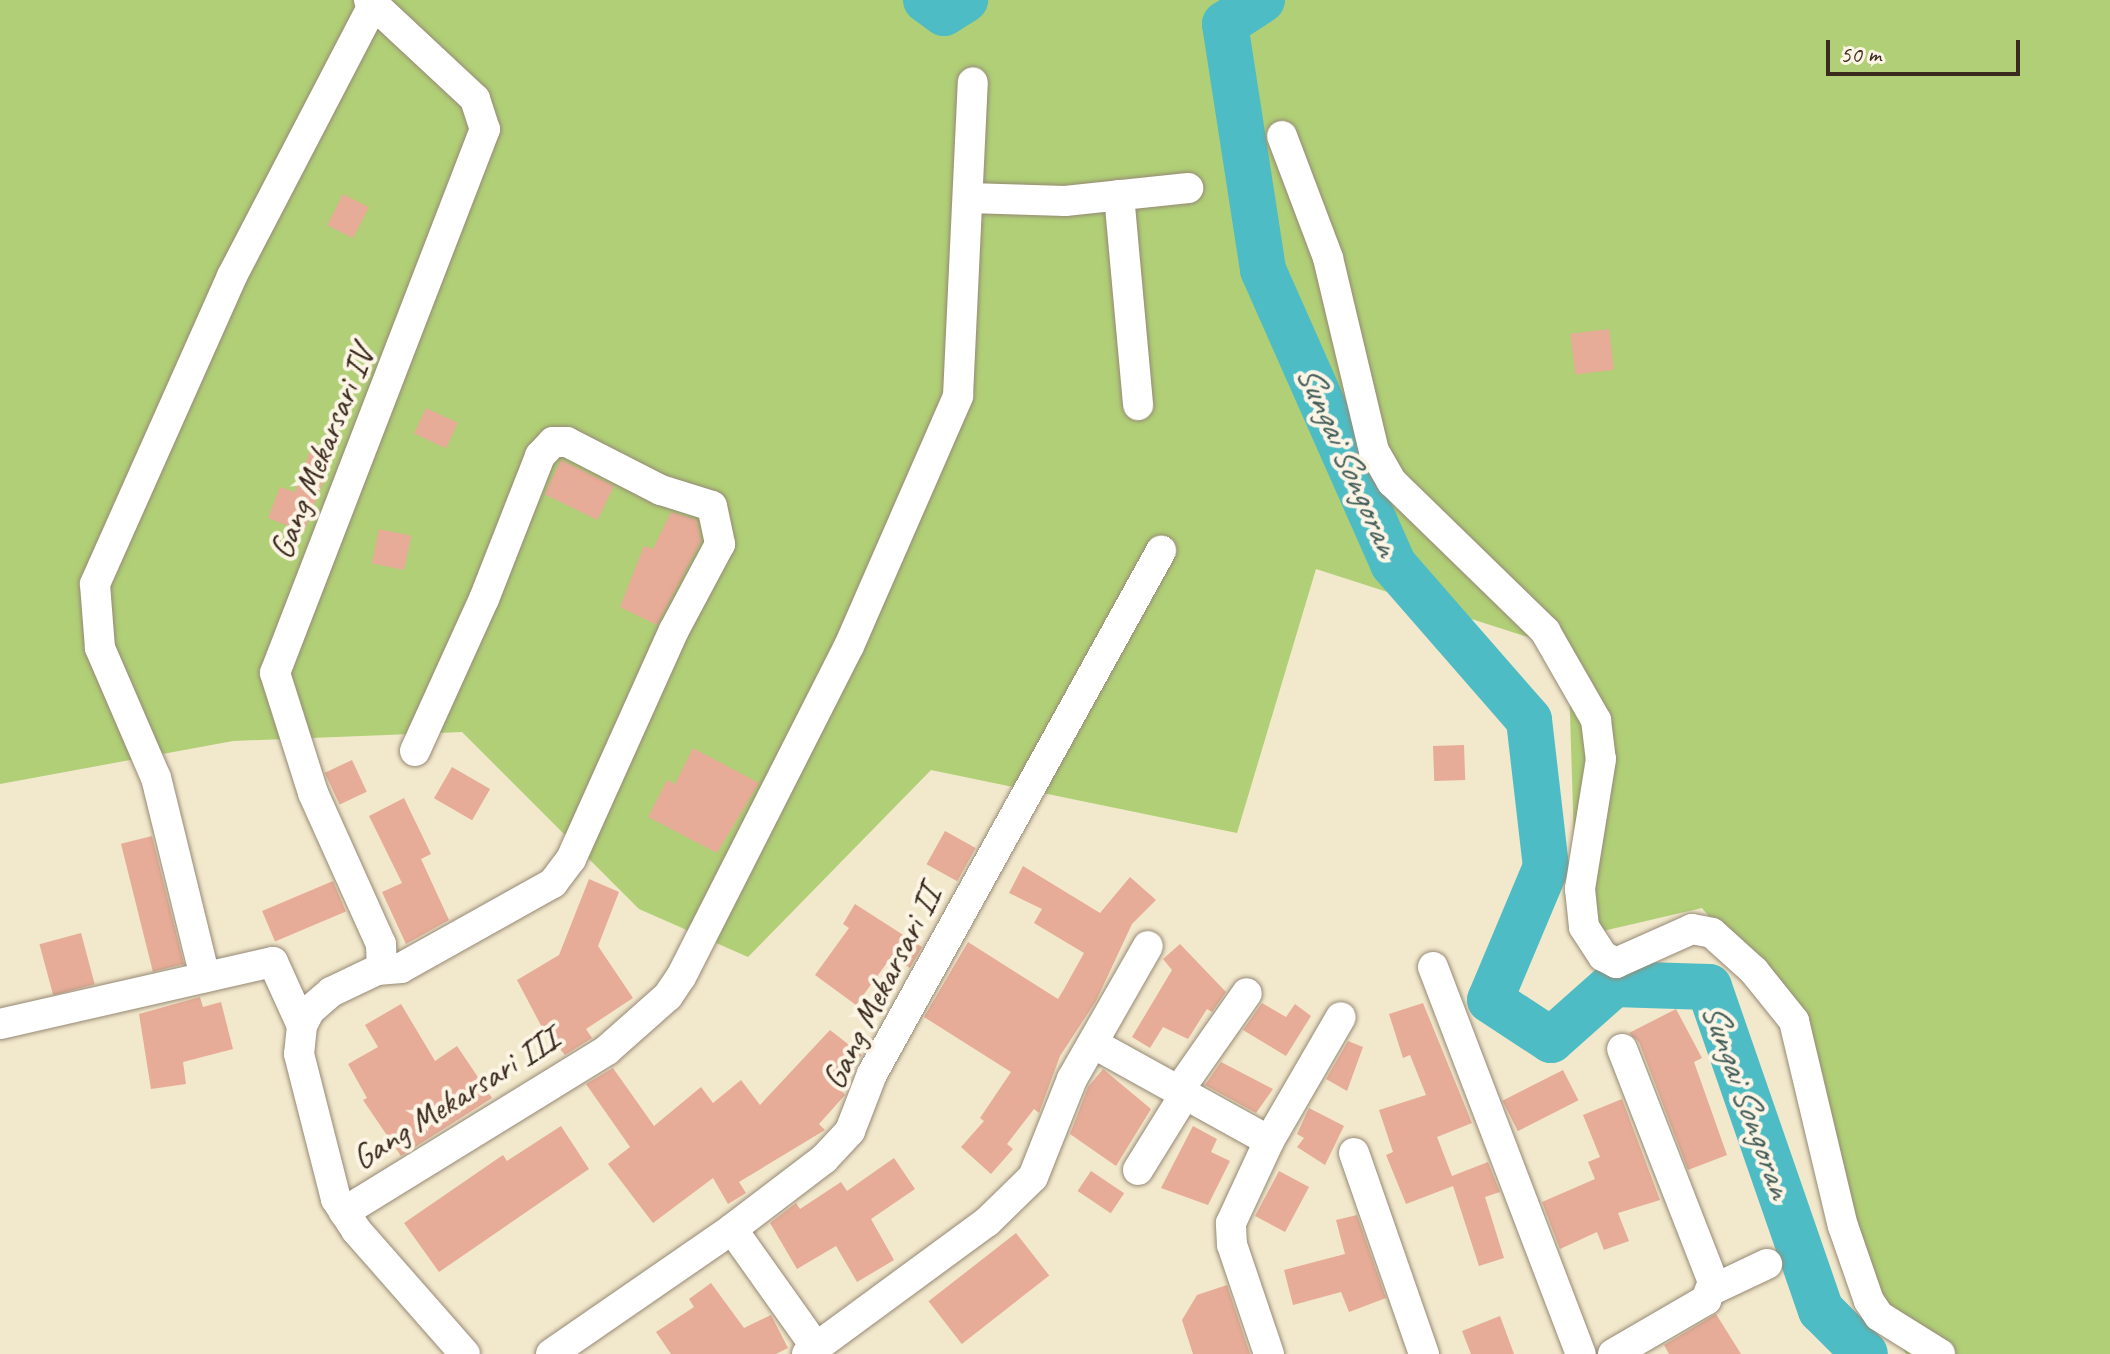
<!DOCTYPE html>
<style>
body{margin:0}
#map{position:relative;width:2110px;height:1354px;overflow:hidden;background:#f2e8cc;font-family:Caveat,sans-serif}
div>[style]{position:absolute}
.green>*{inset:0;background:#b0cf76}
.river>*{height:46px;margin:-23px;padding:0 23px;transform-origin:23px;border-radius:23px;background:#4ebcc5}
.building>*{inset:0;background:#e6ac97;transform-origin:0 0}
.roads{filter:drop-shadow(0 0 2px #968975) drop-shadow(0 0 2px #968975)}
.minor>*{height:30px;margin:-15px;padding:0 15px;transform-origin:15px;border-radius:15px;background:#fff}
span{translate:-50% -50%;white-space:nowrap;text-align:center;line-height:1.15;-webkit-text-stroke:8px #fcf5e5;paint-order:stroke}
.street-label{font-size:34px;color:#3b2a1e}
.water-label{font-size:36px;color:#425d58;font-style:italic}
.scale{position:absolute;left:1826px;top:40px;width:194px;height:36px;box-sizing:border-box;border:4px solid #3b2a1e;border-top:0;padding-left:10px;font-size:24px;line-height:28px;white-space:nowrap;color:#3b2a1e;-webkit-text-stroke:6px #fcf5e5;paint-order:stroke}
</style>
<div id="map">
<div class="green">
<i style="clip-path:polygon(0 0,2110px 0,2110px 1354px,1906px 1354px,1863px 1283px,1782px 1007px,1702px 908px,1577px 937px,1568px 650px,1316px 569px,1237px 833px,931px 770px,748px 957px,639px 909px,462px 732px,233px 741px,0 784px)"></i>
</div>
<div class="river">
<i style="left:926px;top:0;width:22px;rotate:36deg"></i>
<i style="left:944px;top:13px;width:25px;rotate:-32deg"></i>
<i style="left:1262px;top:0;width:44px;rotate:147deg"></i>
<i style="left:1225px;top:24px;width:249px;rotate:81.2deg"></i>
<i style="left:1263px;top:270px;width:321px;rotate:66.1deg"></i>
<i style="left:1393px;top:564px;width:207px;rotate:48.9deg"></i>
<i style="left:1529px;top:720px;width:148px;rotate:83.4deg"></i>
<i style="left:1546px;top:867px;width:144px;rotate:112.8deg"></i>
<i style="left:1490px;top:1000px;width:73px;rotate:33.3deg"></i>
<i style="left:1551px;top:1040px;width:84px;rotate:-41.6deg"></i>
<i style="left:1614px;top:984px;width:95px;rotate:1.8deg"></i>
<i style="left:1709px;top:987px;width:342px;rotate:70.9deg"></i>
<i style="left:1821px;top:1310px;width:62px;rotate:45deg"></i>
</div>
<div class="building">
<i style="left:343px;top:194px;width:29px;height:35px;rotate:27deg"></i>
<i style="left:1609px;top:329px;width:41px;height:39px;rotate:83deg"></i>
<i style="left:426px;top:408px;width:35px;height:28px;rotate:25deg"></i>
<i style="clip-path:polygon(310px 451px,332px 459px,304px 532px,268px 518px,280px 487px,295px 492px)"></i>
<i style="left:561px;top:460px;width:59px;height:38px;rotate:26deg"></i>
<i style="clip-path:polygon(671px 512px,697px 520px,701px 541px,657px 625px,620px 607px,644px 546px,653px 549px)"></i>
<i style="left:379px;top:529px;width:33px;height:35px;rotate:12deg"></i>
<i style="left:1464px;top:745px;width:35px;height:31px;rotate:88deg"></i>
<i style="clip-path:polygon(693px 748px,759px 783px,717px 853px,648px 817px,667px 780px,675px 784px)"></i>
<i style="left:352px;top:760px;width:35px;height:30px;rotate:65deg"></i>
<i style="left:452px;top:767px;width:44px;height:36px;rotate:30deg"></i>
<i style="clip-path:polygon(404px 798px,431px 854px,421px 859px,449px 920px,406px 944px,382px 892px,402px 883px,369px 816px)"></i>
<i style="left:945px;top:831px;width:35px;height:38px;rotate:29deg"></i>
<i style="left:152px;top:836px;width:132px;height:32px;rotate:76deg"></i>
<i style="clip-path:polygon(1023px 866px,1100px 913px,1130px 877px,1156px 900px,1132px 924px,1096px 1001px,1060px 1056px,1039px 1113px,1034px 1109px,1007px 1144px,1013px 1149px,991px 1174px,961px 1147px,984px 1121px,980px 1118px,1011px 1072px,924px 1017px,968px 942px,1058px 999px,1064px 989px,1084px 953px,1034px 923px,1042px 909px,1009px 893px)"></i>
<i style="clip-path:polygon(589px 879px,619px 892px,598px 946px,633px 998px,586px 1029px,592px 1038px,565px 1055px,560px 1049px,555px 1052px,517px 980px,559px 955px)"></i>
<i style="left:333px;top:881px;width:33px;height:77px;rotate:67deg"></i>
<i style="clip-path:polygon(855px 904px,922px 947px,910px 968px,892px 956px,856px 1005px,815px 975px,849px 928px,843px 924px)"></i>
<i style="left:81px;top:933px;width:53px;height:43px;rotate:75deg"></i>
<i style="clip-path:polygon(1180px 944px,1226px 992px,1212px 1012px,1207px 1009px,1188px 1039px,1163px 1027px,1150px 1048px,1132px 1037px,1172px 970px,1163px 959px)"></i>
<i style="clip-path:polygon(200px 997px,203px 1007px,221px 1002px,233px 1049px,183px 1062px,186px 1084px,151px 1089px,139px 1014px)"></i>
<i style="clip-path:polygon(1262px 1003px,1286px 1017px,1295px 1004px,1311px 1016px,1286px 1056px,1243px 1030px)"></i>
<i style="clip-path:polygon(1423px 1003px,1472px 1123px,1437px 1137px,1452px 1176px,1488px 1162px,1500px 1192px,1485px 1197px,1504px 1258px,1479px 1266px,1453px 1186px,1406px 1204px,1386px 1155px,1393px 1152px,1379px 1110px,1426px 1095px,1410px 1055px,1403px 1058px,1389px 1014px)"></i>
<i style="clip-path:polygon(401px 1004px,435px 1061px,457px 1046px,492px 1098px,401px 1156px,363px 1100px,367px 1098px,348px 1064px,378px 1047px,365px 1025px)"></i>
<i style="clip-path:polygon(1676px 1009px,1702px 1058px,1694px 1062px,1727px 1155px,1688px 1170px,1639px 1042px,1629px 1033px)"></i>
<i style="clip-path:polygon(830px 1030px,862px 1055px,838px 1086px,845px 1095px,819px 1124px,825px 1130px,739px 1182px,746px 1193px,728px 1204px,713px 1178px,653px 1223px,608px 1164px,630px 1147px,586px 1084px,613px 1068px,654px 1126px,701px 1087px,713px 1103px,741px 1080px,760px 1105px)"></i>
<i style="clip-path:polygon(1348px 1041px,1363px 1047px,1347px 1091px,1326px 1079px)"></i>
<i style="clip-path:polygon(1221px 1062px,1273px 1089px,1256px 1113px,1205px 1085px)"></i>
<i style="clip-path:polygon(1103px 1069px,1151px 1109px,1116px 1166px,1070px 1134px,1088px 1087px)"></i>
<i style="left:1563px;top:1070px;width:34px;height:68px;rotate:63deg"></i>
<i style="clip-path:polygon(1622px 1099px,1660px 1200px,1618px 1213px,1629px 1241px,1604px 1250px,1597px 1232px,1560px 1249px,1542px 1202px,1595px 1179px,1588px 1162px,1600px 1157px,1583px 1115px)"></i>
<i style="clip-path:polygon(1309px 1108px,1344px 1126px,1325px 1165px,1297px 1147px,1304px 1138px,1297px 1134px)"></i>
<i style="clip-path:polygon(561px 1126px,589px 1169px,439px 1272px,404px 1223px,503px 1155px,507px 1161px)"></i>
<i style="clip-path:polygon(1193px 1126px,1217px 1139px,1211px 1152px,1230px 1161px,1208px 1205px,1161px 1188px)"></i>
<i style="clip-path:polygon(894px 1158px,915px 1189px,871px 1219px,894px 1260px,857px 1282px,836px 1246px,797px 1269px,770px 1223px,796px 1203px,800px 1209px,841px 1182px,847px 1191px)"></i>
<i style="left:1091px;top:1171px;width:40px;height:24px;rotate:34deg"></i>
<i style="left:1279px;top:1171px;width:34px;height:51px;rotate:28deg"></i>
<i style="clip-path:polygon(1357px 1215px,1386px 1298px,1349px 1312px,1341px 1292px,1293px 1305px,1284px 1270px,1345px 1254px,1336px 1220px)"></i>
<i style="left:1016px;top:1233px;width:54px;height:111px;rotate:52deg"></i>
<i style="clip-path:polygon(711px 1283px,744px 1328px,771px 1315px,788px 1348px,776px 1354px,671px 1354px,656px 1332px,694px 1307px,689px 1299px)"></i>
<i style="clip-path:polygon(1227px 1285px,1250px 1354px,1193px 1354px,1182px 1320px,1197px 1295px)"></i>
<i style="clip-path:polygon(1716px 1314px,1741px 1354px,1669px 1354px,1664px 1345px)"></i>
<i style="clip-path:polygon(1500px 1316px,1514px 1354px,1471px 1354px,1462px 1331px)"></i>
</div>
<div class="roads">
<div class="minor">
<i style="left:369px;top:0;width:145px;rotate:43deg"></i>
<i style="left:475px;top:99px;width:32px;rotate:72deg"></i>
<i style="left:485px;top:129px;width:583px;rotate:111.11deg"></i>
<i style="left:275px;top:673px;width:126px;rotate:72.4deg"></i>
<i style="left:313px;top:793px;width:166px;rotate:65.8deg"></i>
<i style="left:381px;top:944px;width:25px;rotate:88deg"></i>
<i style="left:1282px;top:136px;width:130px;rotate:69.3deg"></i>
<i style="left:1328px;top:258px;width:198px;rotate:76.6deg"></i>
<i style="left:1374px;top:451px;width:36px;rotate:60deg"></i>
<i style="left:1392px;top:482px;width:214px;rotate:44.2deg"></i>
<i style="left:1545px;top:631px;width:103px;rotate:60.2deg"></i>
<i style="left:1596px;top:720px;width:39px;rotate:83deg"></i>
<i style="left:1601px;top:759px;width:132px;rotate:99.2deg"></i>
<i style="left:1580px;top:889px;width:38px;rotate:84deg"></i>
<i style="left:1584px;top:927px;width:35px;rotate:57deg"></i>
<i style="left:1603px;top:956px;width:15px;rotate:28deg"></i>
<i style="left:1616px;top:963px;width:83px;rotate:-24.1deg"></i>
<i style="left:1692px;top:929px;width:20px;rotate:11deg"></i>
<i style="left:1712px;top:933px;width:57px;rotate:42.1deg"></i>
<i style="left:1754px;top:971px;width:64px;rotate:51.3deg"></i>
<i style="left:1794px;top:1021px;width:211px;rotate:76.6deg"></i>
<i style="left:1843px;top:1226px;width:79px;rotate:70.9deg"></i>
<i style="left:1869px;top:1301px;width:18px;rotate:56deg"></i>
<i style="left:1879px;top:1316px;width:72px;rotate:31.9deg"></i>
<i style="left:1119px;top:195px;width:211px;rotate:84.8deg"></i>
<i style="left:969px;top:198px;width:96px;rotate:1.8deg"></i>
<i style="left:1065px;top:201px;width:124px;rotate:-6deg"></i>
<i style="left:415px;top:751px;width:167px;rotate:-65.6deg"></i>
<i style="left:484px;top:599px;width:154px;rotate:-68.6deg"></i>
<i style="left:540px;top:456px;width:19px;rotate:-47deg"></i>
<i style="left:553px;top:442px;width:14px"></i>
<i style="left:567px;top:442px;width:106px;rotate:27.1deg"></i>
<i style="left:661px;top:490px;width:53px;rotate:17.4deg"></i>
<i style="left:712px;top:506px;width:39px;rotate:78deg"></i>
<i style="left:720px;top:544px;width:98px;rotate:118.1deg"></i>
<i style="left:674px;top:630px;width:251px;rotate:114.2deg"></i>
<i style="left:571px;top:859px;width:30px;rotate:127deg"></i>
<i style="left:553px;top:883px;width:174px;rotate:150.8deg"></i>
<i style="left:401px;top:968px;width:24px;rotate:175deg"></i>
<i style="left:377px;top:970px;width:51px;rotate:154.4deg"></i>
<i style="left:331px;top:992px;width:28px;rotate:139deg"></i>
<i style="left:310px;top:1010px;width:18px;rotate:117deg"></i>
<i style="left:302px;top:1026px;width:28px;rotate:96deg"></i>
<i style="left:299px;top:1054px;width:150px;rotate:75.7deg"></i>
<i style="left:336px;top:1199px;width:37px;rotate:57deg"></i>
<i style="left:356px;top:1230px;width:165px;rotate:48.7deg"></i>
<i style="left:1433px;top:967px;width:414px;rotate:69.1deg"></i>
<i style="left:205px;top:977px;width:205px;rotate:-103.8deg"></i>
<i style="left:156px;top:778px;width:142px;rotate:-113.3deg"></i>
<i style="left:100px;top:648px;width:64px;rotate:-94.5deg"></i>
<i style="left:95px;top:584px;width:337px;rotate:-66deg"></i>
<i style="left:232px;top:276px;width:305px;rotate:-62.5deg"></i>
<i style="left:0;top:1024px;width:280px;rotate:-12.8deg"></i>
<i style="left:273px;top:962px;width:70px;rotate:65.6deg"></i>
<i style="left:1096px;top:1045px;width:198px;rotate:29deg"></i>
<i style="left:1179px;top:1090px;width:118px;rotate:-55deg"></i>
<i style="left:1354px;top:1153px;width:213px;rotate:70.8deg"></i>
<i style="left:1138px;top:1170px;width:89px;rotate:-58.3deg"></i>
<i style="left:344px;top:1212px;width:309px;rotate:-31.6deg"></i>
<i style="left:607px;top:1050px;width:81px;rotate:-41.5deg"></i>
<i style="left:668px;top:996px;width:23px;rotate:-56deg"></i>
<i style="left:681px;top:977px;width:371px;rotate:-63.1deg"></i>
<i style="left:849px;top:646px;width:273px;rotate:-66.4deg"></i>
<i style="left:958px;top:396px;width:314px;rotate:-87.3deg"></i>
<i style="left:732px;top:1229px;width:145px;rotate:54.6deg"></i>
<i style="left:1712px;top:1290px;width:61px;rotate:-25.3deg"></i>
<i style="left:551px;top:1354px;width:220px;rotate:-34.6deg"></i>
<i style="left:732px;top:1229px;width:116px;rotate:-37.3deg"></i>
<i style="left:824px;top:1159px;width:38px;rotate:-47deg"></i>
<i style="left:850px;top:1131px;width:61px;rotate:-68.9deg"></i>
<i style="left:872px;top:1074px;width:598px;rotate:-61.08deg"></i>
<i style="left:807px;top:1354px;width:223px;rotate:-36.3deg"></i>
<i style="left:987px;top:1222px;width:64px;rotate:-44.4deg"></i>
<i style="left:1033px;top:1177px;width:105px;rotate:-68.3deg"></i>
<i style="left:1072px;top:1079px;width:153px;rotate:-60.3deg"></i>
<i style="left:1269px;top:1354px;width:115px;rotate:-108.7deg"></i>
<i style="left:1232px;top:1245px;width:22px;rotate:-93deg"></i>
<i style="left:1231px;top:1223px;width:90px;rotate:-65.1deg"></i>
<i style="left:1269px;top:1141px;width:143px;rotate:-59.9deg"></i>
<i style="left:1613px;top:1354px;width:108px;rotate:-30.1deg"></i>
<i style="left:1706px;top:1300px;width:19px;rotate:-69deg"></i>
<i style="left:1713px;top:1282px;width:250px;rotate:-111.3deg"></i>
</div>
</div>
<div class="street-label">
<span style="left:321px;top:452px;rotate:-68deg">Gang Mekarsari IV</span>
<span style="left:881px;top:987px;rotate:-63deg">Gang Mekarsari II</span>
<span style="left:455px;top:1098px;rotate:-32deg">Gang Mekarsari III</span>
</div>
<div class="water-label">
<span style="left:1348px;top:460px;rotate:66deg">Sungai Songoran</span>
<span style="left:1747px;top:1100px;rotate:70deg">Sungai Songoran</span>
</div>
<div class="scale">50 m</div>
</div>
